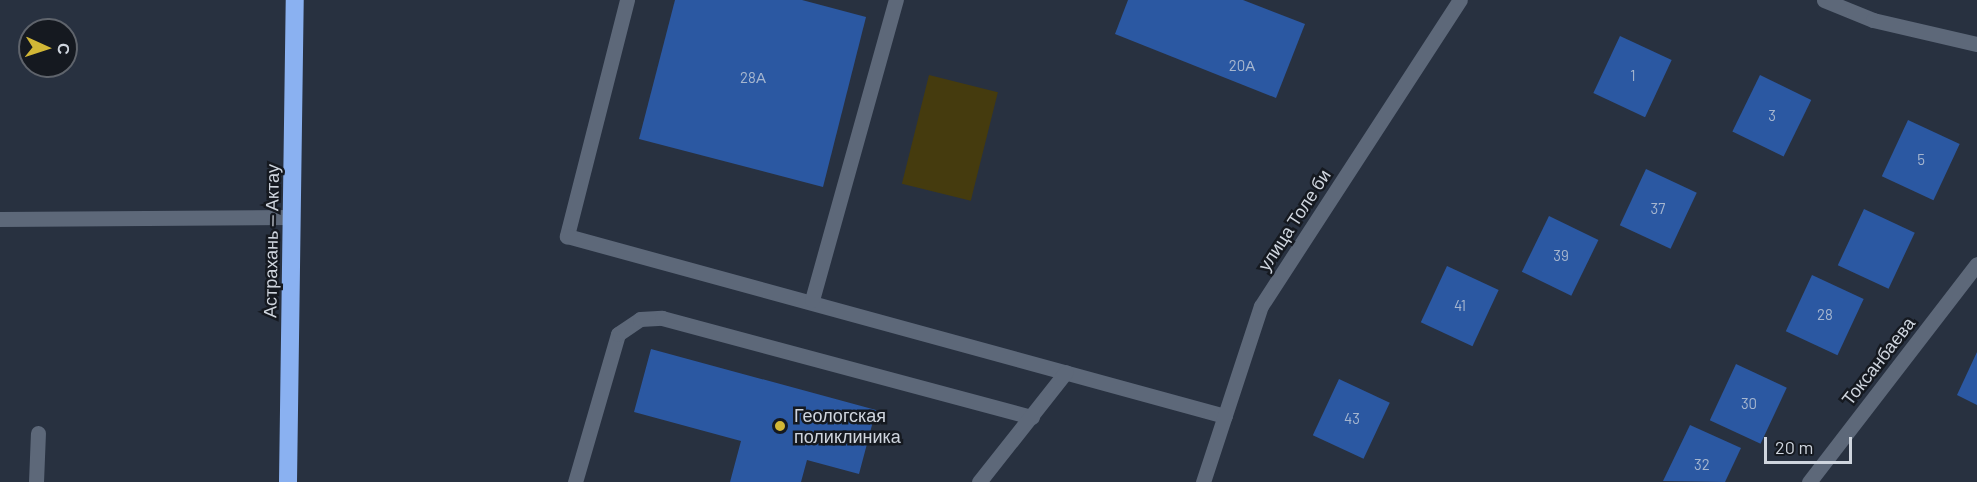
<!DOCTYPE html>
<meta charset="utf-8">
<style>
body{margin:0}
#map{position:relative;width:1977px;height:482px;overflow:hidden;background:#283140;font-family:Barlow,sans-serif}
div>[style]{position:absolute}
.green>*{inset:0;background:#453b0e;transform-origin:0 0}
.building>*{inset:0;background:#2b58a2;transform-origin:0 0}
.minor>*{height:15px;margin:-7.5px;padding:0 7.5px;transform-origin:7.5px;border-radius:7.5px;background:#5d6879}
.highway>*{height:18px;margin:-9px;padding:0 9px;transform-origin:9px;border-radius:9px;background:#8ab1f1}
.dots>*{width:16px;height:16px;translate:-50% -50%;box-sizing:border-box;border:3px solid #151920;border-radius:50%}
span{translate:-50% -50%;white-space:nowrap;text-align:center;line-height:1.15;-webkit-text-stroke:5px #151920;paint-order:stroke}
.number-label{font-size:15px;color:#a6b6cf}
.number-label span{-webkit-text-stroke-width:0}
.street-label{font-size:18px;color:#cfd5de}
.poi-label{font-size:18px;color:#cfd5de}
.left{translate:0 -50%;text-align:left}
.north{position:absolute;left:18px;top:18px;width:60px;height:60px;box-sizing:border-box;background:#151920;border:2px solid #5f646c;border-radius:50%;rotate:93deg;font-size:16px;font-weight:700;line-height:24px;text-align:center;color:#cfd5de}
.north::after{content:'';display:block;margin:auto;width:21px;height:27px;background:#d2b736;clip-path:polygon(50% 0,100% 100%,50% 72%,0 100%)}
.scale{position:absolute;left:1764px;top:437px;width:88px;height:27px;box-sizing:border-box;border:3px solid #cfd5de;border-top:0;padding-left:8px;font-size:18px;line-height:21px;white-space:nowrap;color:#cfd5de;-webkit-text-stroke:4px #151920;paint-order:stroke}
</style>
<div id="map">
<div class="green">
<i style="left:929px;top:75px;width:71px;height:112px;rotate:14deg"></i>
</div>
<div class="building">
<i style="clip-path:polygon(675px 0,802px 0,866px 17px,823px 187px,639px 139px)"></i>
<i style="clip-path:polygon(1128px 0,1243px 0,1305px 24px,1276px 98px,1115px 34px)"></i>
<i style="left:1620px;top:36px;width:57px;height:63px;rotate:25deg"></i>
<i style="left:1760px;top:75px;width:57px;height:63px;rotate:26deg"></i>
<i style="left:1908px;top:120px;width:57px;height:62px;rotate:25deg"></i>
<i style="left:1646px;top:169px;width:56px;height:62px;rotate:25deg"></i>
<i style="left:1864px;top:209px;width:56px;height:62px;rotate:25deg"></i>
<i style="left:1549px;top:216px;width:55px;height:62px;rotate:26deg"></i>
<i style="left:1447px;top:266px;width:57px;height:62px;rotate:25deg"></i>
<i style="left:1812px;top:275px;width:57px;height:62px;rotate:25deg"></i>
<i style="clip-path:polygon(651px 349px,876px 410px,859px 474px,807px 460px,801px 482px,730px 482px,741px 441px,634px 412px)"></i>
<i style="clip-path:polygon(1977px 352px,1977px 405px,1957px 395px)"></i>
<i style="left:1736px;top:364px;width:56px;height:62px;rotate:25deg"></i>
<i style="left:1339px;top:379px;width:56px;height:62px;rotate:25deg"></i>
<i style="clip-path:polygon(1690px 425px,1741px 448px,1725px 482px,1663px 481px)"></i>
</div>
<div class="minor">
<i style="left:627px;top:0;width:244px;rotate:104.3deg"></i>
<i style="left:567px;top:236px;width:682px;rotate:15.3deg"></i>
<i style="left:1824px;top:0;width:53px;rotate:22.2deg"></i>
<i style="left:1873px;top:20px;width:107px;rotate:13deg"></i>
<i style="left:0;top:219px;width:292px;rotate:-0.4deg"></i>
<i style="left:812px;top:300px;width:312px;rotate:-74.4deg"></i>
<i style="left:36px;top:482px;width:49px;rotate:-87.7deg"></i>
<i style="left:575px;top:482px;width:154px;rotate:-73.8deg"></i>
<i style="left:618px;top:334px;width:27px;rotate:-34deg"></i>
<i style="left:640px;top:319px;width:22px;rotate:-3deg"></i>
<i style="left:662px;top:318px;width:383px;rotate:15deg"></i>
<i style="left:979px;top:482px;width:140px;rotate:-51.7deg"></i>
<i style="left:1203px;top:482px;width:185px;rotate:-71.8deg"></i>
<i style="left:1261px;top:306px;width:365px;rotate:-57deg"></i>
<i style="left:1809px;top:482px;width:275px;rotate:-52.4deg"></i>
</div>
<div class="highway">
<i style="left:288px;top:482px;width:482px;rotate:-89.2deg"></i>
</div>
<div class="dots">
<i style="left:780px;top:426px;background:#d2b736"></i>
</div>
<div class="number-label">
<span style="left:1242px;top:66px">20А</span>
<span style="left:1633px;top:76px">1</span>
<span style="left:753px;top:78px">28А</span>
<span style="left:1772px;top:116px">3</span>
<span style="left:1921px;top:160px">5</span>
<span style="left:1658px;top:209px">37</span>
<span style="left:1561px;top:256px">39</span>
<span style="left:1460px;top:306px">41</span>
<span style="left:1825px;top:315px">28</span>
<span style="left:1749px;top:404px">30</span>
<span style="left:1352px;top:419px">43</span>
<span style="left:1702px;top:465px">32</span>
</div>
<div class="street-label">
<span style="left:1294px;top:220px;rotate:-57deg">улица Толе би</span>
<span style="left:271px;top:241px;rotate:-89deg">Астрахань — Актау</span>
<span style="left:1878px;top:361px;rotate:-52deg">Токсанбаева</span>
</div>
<div class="poi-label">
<span class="left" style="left:794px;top:426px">Геологская<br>поликлиника</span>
</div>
<div class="north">С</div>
<div class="scale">20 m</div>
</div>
